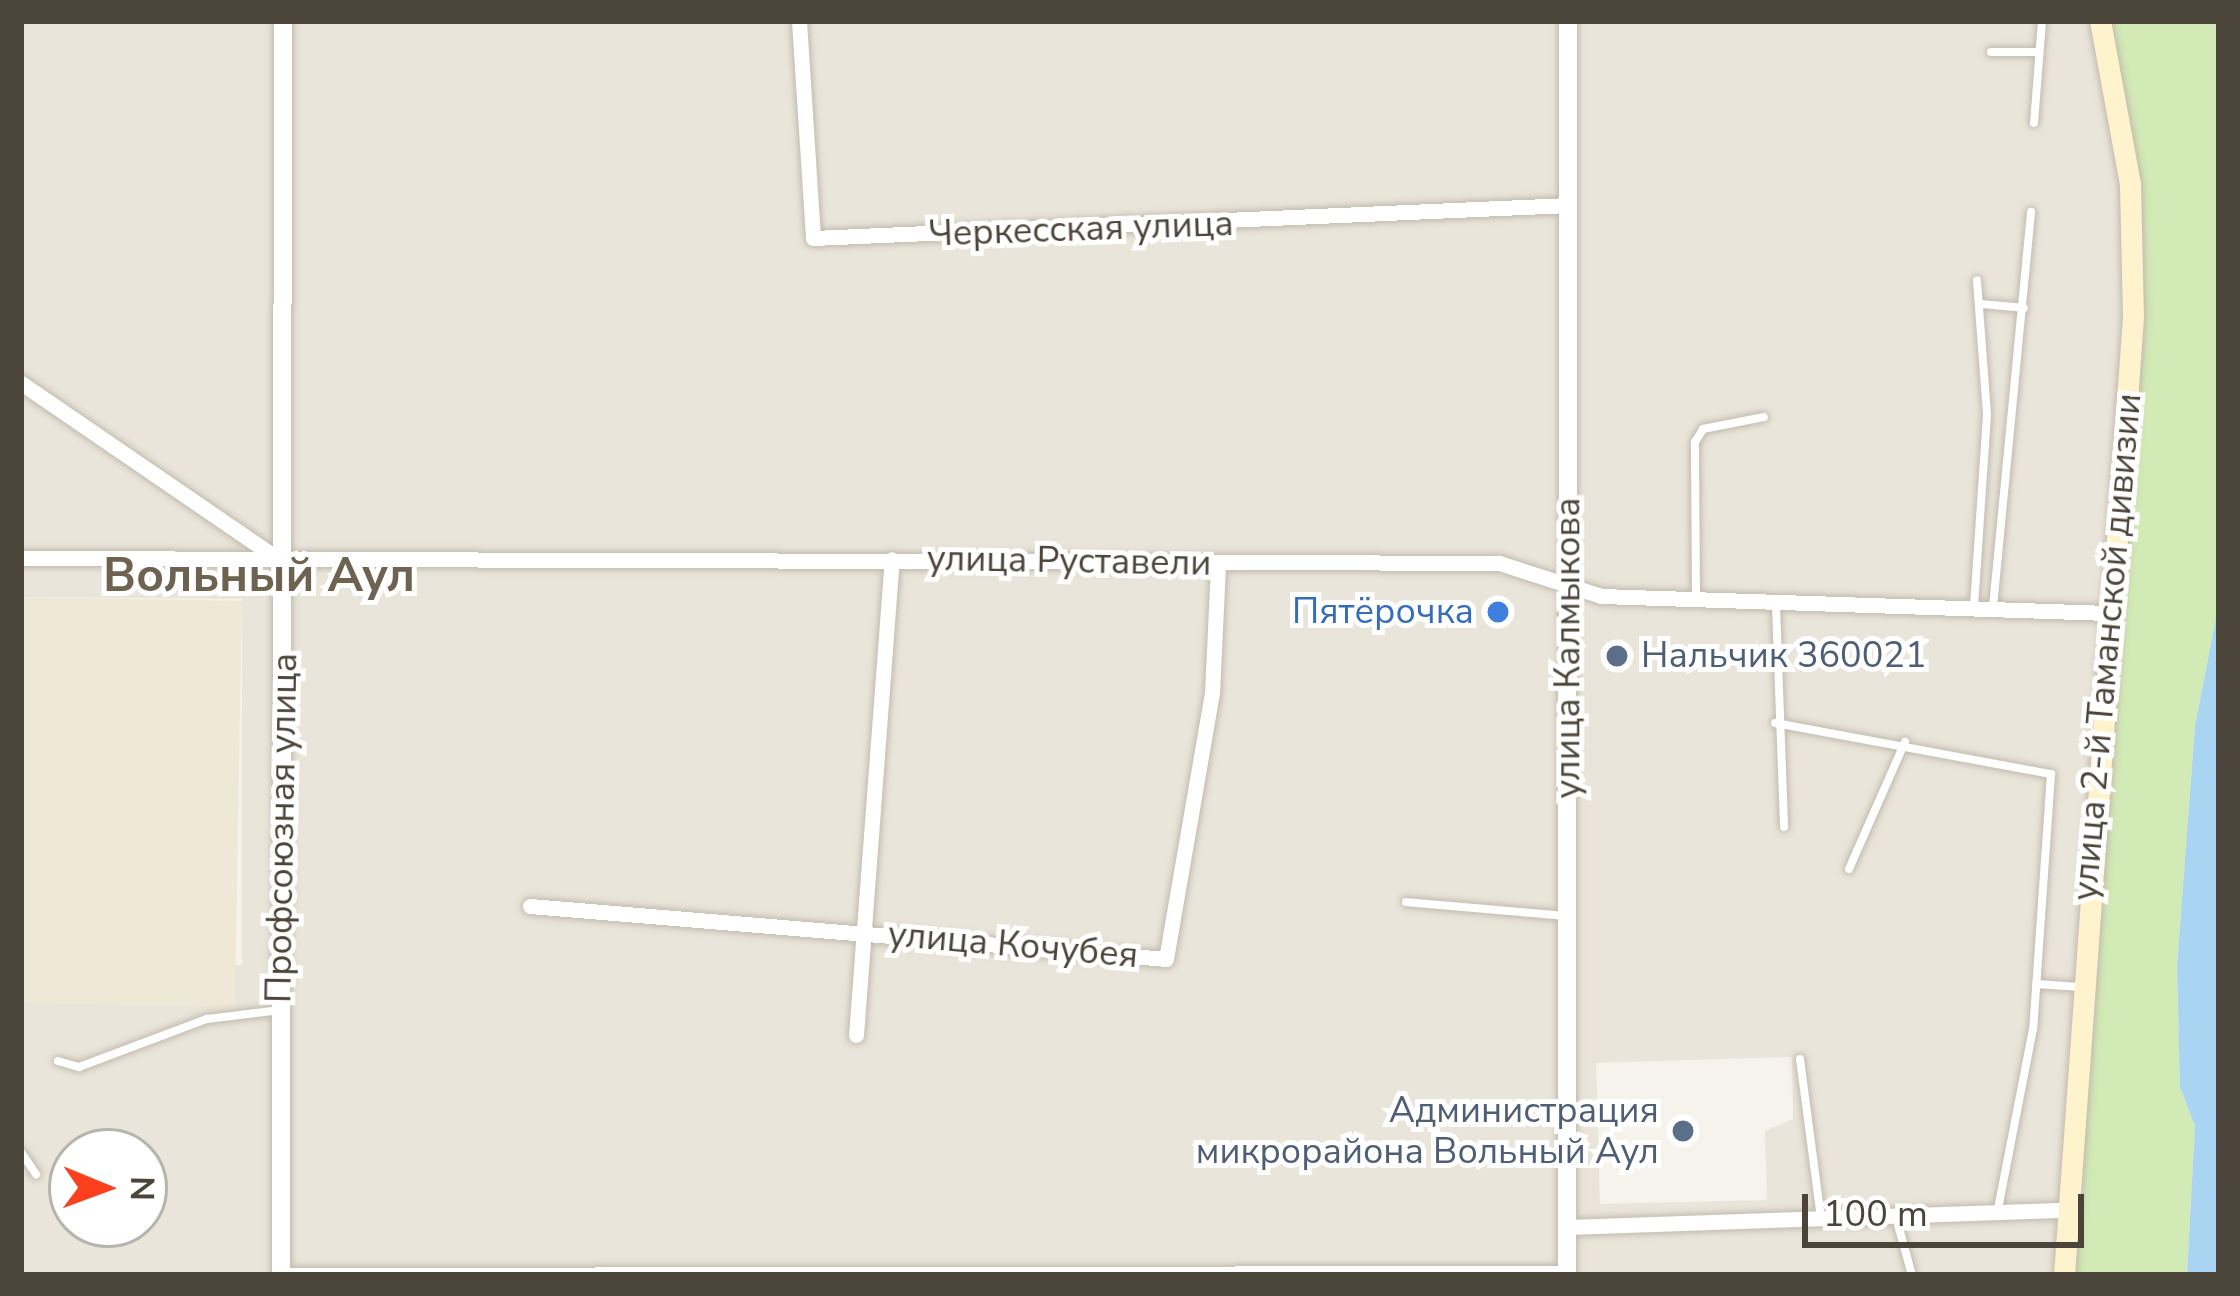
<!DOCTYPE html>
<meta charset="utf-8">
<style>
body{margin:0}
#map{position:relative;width:2240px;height:1296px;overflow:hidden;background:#f6f3ec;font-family:"Nunito Sans",sans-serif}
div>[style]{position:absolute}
.residential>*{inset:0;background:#eae5da}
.education>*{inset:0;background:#efe8d6;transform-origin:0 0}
.green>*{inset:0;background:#d2eab5}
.water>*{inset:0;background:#a9d4f2}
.roads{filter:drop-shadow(0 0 3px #c2bbae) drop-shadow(0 0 3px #c2bbae)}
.service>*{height:8px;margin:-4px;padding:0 4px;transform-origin:4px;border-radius:4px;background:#fff}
.minor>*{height:15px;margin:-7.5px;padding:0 7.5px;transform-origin:7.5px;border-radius:7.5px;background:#fff}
.tertiary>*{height:18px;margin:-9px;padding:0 9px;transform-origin:9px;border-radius:9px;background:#fff}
.secondary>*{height:21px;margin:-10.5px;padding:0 10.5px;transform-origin:10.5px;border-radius:10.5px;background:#fff3cd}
.dots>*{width:33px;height:33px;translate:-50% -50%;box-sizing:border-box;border:6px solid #fff;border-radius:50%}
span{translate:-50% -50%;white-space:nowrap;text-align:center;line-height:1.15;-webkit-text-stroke:10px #fff;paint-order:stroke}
.street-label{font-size:36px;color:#4b4439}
.shop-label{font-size:36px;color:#366cbe}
.right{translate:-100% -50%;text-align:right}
.service-label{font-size:36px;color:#4e5e75}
.left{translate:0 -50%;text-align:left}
.district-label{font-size:48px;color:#6e6250;font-weight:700}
.frame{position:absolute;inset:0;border:24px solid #4b4439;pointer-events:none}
.north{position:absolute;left:48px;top:1128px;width:120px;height:120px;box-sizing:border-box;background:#fff;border:3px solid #b7b4b0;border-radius:50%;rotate:91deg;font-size:33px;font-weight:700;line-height:48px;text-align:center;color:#4b4439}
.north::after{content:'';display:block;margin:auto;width:42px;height:54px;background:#fc3f1d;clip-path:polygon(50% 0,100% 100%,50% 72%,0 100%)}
.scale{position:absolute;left:1802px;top:1194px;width:282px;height:54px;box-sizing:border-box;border:6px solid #4b4439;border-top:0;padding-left:15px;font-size:36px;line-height:42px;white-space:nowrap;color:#4b4439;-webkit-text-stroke:9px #fff;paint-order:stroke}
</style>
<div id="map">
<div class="residential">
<i style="clip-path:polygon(evenodd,21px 21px,2100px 21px,2134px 242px,2064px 1275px,21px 1275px,21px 925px,27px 1002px,242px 964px,242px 599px,21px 597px,21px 21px,1792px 1057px,1793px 1119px,1765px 1131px,1767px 1200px,1600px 1204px,1596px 1063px,1792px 1057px,21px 21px,72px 1152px,144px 1152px,144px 1224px,72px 1224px,72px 1152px)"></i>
</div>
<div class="education">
<i style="left:21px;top:597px;width:221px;height:406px;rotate:1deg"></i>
</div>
<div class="green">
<i style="clip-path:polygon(2100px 21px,2219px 21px,2219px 602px,2195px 726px,2177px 966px,2180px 1087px,2195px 1126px,2187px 1275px,2064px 1275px,2134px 242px)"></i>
</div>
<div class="water">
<i style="clip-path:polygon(2219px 602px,2219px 1275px,2187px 1275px,2195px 1126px,2180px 1087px,2177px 966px,2195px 726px)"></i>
</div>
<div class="roads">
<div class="service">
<i style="left:1991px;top:52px;width:44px"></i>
<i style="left:2034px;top:123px;width:102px;rotate:-85.5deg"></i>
<i style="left:1981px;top:304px;width:43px;rotate:5.3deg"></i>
<i style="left:1696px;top:597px;width:155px;rotate:-90.4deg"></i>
<i style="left:1695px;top:442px;width:15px;rotate:-58deg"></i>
<i style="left:1703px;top:429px;width:62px;rotate:-11.1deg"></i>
<i style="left:1776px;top:606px;width:221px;rotate:87.9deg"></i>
<i style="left:1974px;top:606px;width:192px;rotate:-86.1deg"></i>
<i style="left:1987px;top:414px;width:134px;rotate:-94.3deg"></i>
<i style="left:1993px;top:607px;width:397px;rotate:-84.5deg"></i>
<i style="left:1775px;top:723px;width:281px;rotate:10.5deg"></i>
<i style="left:2051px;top:774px;width:256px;rotate:94deg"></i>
<i style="left:2033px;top:1029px;width:183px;rotate:101deg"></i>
<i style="left:1849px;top:869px;width:139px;rotate:-66.2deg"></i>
<i style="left:1406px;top:902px;width:160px;rotate:5deg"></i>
<i style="left:2036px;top:984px;width:44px;rotate:3.9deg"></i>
<i style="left:1800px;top:1059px;width:160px;rotate:82.5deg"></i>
<i style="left:58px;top:1061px;width:22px;rotate:16deg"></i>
<i style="left:79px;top:1067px;width:137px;rotate:-20.6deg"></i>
<i style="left:207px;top:1019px;width:74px;rotate:-7deg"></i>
<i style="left:21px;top:1152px;width:27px;rotate:56deg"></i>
<i style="left:1897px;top:1221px;width:56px;rotate:74.5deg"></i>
</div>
<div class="minor">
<i style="left:799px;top:21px;width:217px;rotate:86.3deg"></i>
<i style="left:813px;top:238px;width:756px;rotate:-2.5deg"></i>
<i style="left:21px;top:383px;width:316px;rotate:34.4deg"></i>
<i style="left:21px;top:558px;width:1478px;rotate:0.19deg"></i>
<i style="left:1499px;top:563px;width:107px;rotate:17.9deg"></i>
<i style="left:1601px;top:596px;width:508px;rotate:1.92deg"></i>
<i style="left:530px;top:906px;width:638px;rotate:4.76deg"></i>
<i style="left:1166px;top:959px;width:270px;rotate:-80.2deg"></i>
<i style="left:1212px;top:693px;width:129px;rotate:-87.3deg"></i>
<i style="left:856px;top:1035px;width:477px;rotate:-85.7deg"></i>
<i style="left:1568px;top:1227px;width:497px;rotate:-2deg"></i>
<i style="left:281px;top:1275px;width:1286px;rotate:-0.09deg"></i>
</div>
<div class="tertiary">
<i style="left:281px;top:1275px;width:1254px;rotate:-89.91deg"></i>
<i style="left:1567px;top:1275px;width:1254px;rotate:-89.95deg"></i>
</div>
<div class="secondary">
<i style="left:2064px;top:1275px;width:960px;rotate:-85.88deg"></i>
<i style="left:2133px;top:317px;width:133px;rotate:-91.3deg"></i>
<i style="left:2130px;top:184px;width:166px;rotate:-100.4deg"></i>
</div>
</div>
<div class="dots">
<i style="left:1498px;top:612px;background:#3f7fe0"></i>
<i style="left:1617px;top:656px;background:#5c6f8a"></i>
<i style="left:1683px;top:1131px;background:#5c6f8a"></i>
</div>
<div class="street-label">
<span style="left:1081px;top:229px;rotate:-2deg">Черкесская улица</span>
<span style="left:1069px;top:561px;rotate:1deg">улица Руставели</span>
<span style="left:2107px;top:647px;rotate:-85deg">улица 2-й Таманской дивизии</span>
<span style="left:1568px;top:648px;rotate:-90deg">улица Калмыкова</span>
<span style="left:282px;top:828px;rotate:-89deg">Профсоюзная улица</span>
<span style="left:1013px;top:945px;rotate:5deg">улица Кочубея</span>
</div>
<div class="shop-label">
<span class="right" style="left:1474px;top:612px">Пятёрочка</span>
</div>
<div class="service-label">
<span class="left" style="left:1641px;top:656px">Нальчик 360021</span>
<span class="right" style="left:1659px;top:1131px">Администрация<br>микрорайона Вольный Аул</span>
</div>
<div class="district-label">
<span style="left:259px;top:576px">Вольный Аул</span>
</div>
<div class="frame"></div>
<div class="north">N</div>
<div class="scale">100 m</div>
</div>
